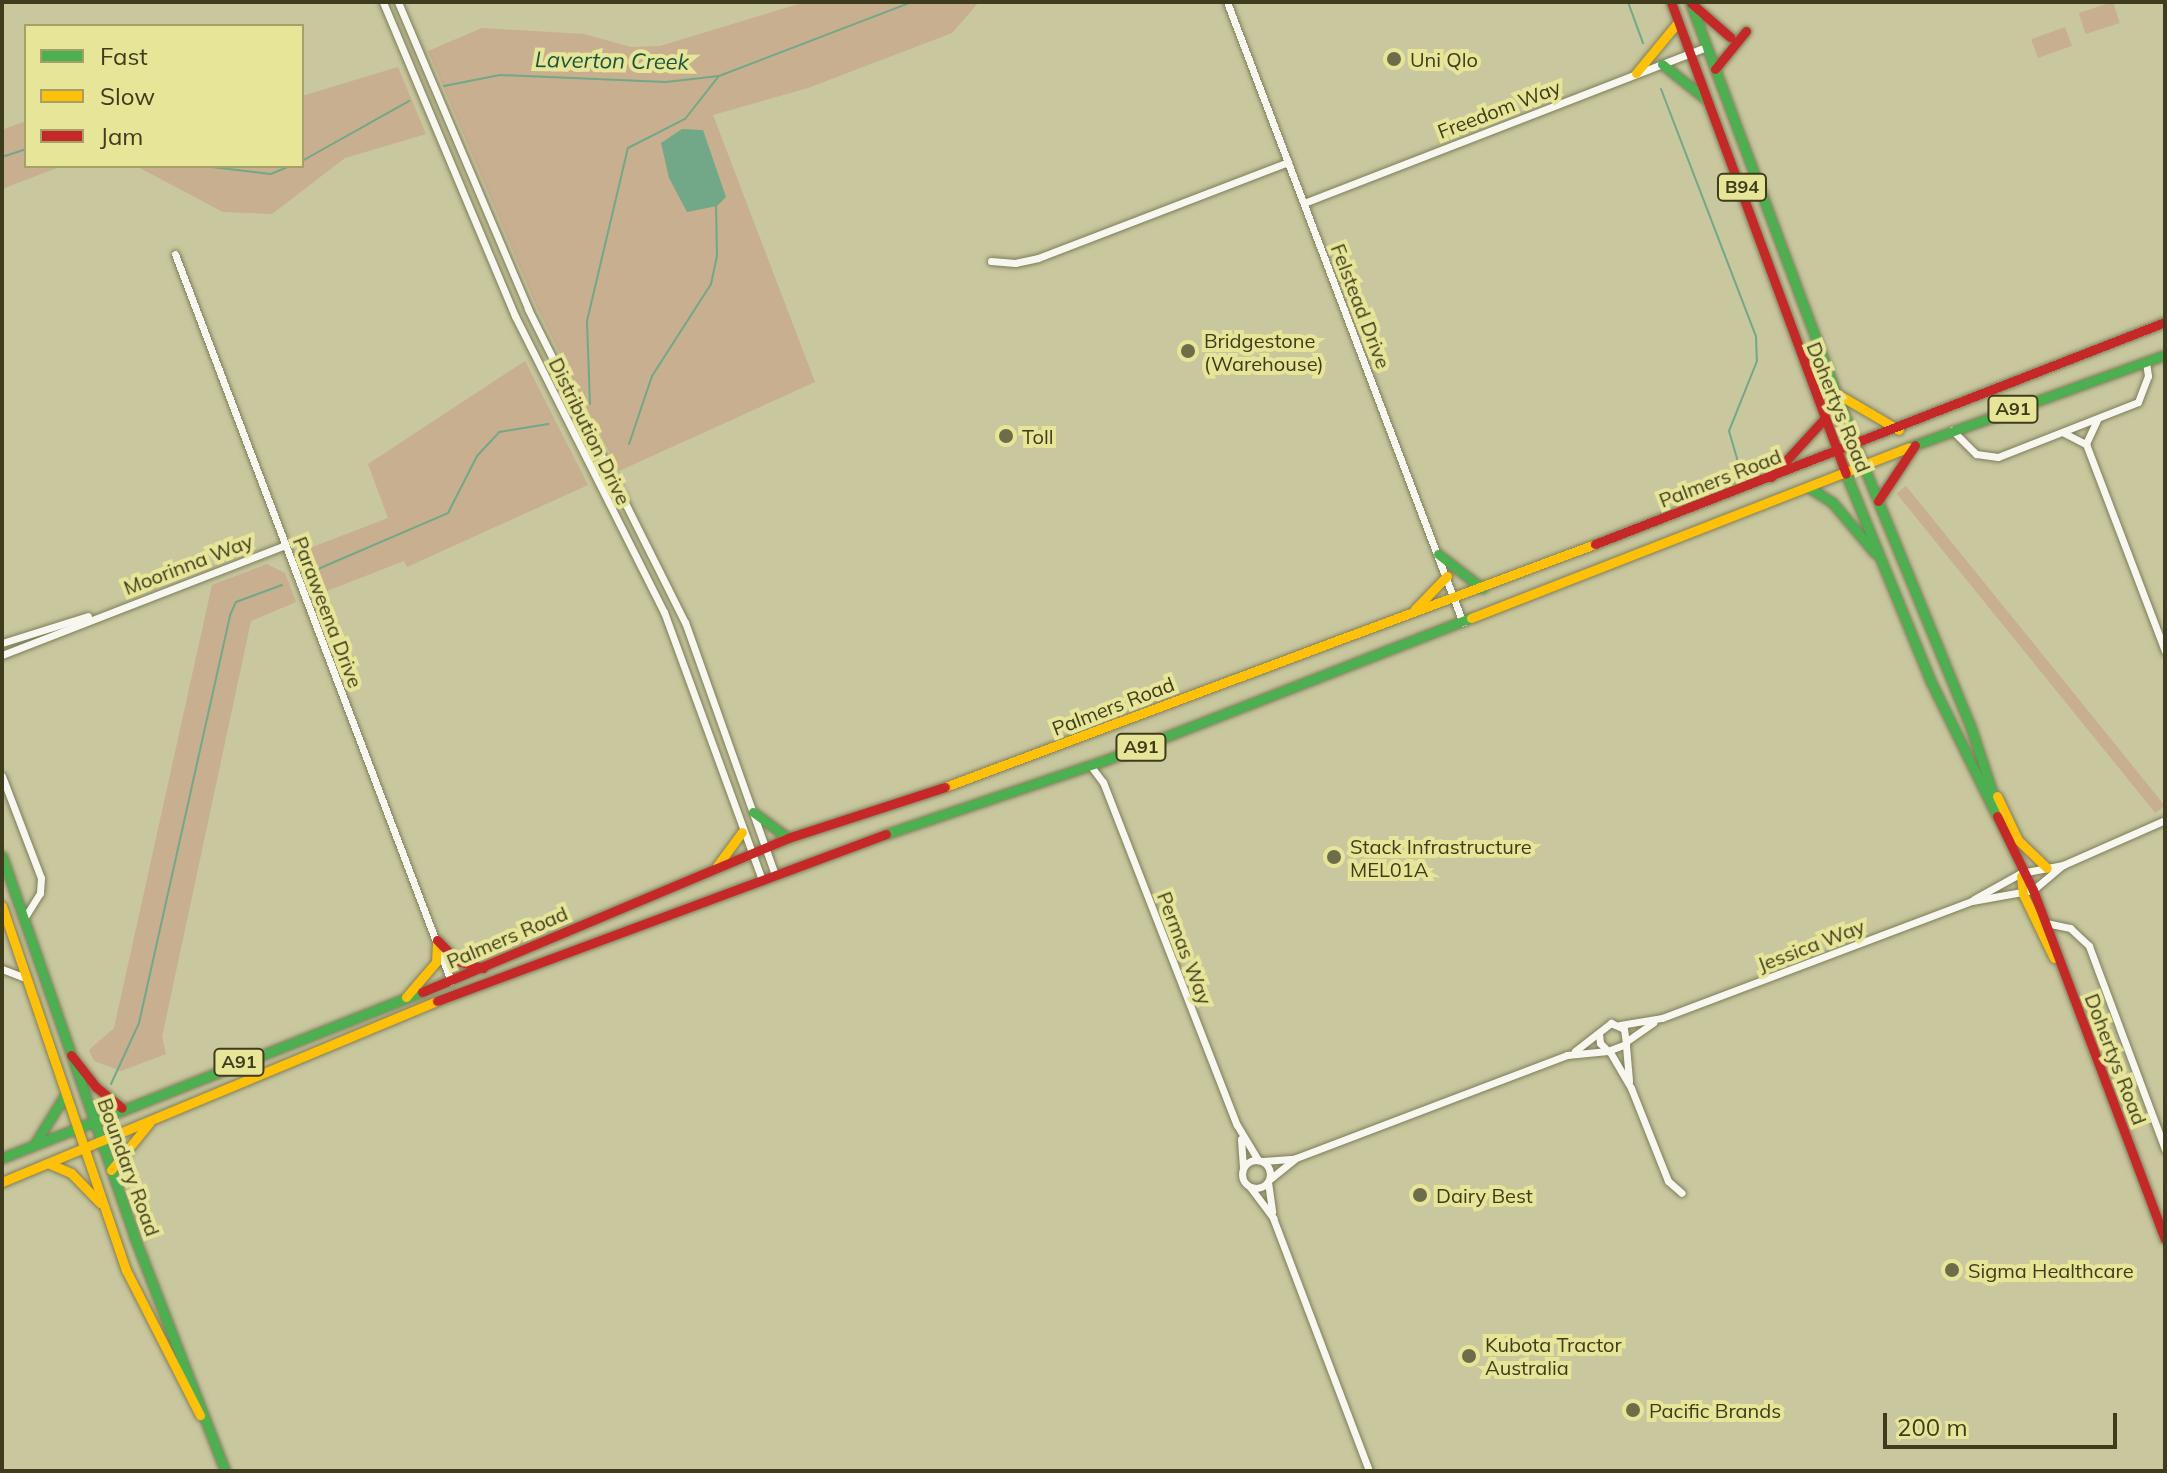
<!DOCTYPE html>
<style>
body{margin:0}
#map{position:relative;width:2167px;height:1473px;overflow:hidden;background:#c8c79e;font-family:Mulish,sans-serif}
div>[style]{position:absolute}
.green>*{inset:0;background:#c7af90;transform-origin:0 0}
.water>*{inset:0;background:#72a887}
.stream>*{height:2px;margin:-1px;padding:0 1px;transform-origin:1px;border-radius:1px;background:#72a887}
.roads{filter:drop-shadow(0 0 2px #7e7d5a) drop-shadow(0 0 2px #7e7d5a)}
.street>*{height:7px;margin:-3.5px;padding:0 3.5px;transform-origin:3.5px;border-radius:3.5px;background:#f7f7f0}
.street>.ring{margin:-3.5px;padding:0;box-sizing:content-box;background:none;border:7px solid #f7f7f0;border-radius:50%}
.fast>*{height:9px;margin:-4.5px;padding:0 4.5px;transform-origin:4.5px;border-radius:4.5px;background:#4caf50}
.slow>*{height:9px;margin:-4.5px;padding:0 4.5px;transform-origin:4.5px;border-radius:4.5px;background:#ffc107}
.jam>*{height:9px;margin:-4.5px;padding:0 4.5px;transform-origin:4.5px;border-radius:4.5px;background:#c62828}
.dots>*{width:22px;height:22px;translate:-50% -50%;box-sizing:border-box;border:4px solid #e7e598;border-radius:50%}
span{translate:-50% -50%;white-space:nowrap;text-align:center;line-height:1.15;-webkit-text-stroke:8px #e7e598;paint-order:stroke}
.shield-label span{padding:2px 6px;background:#e7e598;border:2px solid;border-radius:6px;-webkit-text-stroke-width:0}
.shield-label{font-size:18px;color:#3e3c1d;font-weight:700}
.poi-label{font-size:20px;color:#3e3c1d}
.left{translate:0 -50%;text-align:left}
.street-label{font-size:20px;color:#3e3c1d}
.water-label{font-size:22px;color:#195641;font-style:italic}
.frame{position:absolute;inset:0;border:4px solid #3e3c1d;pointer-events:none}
.legend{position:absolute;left:24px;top:24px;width:280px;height:144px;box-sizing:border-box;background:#e7e598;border:2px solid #a3a167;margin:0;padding:10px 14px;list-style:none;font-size:24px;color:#3e3c1d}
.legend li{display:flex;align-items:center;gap:16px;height:40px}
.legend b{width:40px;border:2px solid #a3a167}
.scale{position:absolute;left:1883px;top:1413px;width:234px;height:36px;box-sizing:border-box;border:4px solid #3e3c1d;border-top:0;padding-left:10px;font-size:24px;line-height:28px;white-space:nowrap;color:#3e3c1d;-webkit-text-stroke:6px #e7e598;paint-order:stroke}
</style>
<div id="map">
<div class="green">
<i style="clip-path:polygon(805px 2px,979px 2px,952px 33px,808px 88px,713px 115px,815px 382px,619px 471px,537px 308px,428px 51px,482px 28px,584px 34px,631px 47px,660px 46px)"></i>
<i style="left:2113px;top:2px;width:22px;height:36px;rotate:72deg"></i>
<i style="left:2065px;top:27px;width:20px;height:36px;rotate:70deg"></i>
<i style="clip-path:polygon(398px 67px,426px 134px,345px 158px,272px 214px,223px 212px,136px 166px,302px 166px,302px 96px)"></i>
<i style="clip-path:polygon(26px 121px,26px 166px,62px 166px,2px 189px,2px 130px)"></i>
<i style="clip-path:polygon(525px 361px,588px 485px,407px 567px,404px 561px,319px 594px,302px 551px,388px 518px,368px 464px)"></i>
<i style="left:1906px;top:486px;width:411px;height:12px;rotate:51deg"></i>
<i style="clip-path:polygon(267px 564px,285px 573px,296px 602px,251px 621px,162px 1037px,166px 1054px,121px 1071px,94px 1061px,89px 1050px,114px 1028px,212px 585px)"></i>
</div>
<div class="water">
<i style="clip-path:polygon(682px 129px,703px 130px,726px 197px,717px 206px,687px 212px,669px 178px,661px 143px)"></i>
</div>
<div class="stream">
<i style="left:1628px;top:2px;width:44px;rotate:69.9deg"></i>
<i style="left:444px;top:86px;width:57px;rotate:-11.1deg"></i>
<i style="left:500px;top:75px;width:166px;rotate:2.4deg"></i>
<i style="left:666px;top:82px;width:53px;rotate:-6.5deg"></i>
<i style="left:719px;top:76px;width:207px;rotate:-21deg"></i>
<i style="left:1661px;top:89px;width:265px;rotate:69deg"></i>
<i style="left:1756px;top:336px;width:25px;rotate:88deg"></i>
<i style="left:1757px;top:361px;width:75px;rotate:111.8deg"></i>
<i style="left:1729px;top:431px;width:43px;rotate:73.7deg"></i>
<i style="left:2px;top:157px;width:25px;rotate:-18deg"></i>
<i style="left:302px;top:161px;width:123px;rotate:-29.3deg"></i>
<i style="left:203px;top:166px;width:68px;rotate:6.7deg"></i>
<i style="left:271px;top:174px;width:21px;rotate:-23deg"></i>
<i style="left:590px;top:404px;width:83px;rotate:-92.1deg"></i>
<i style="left:587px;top:321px;width:178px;rotate:-76.7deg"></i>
<i style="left:628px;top:148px;width:64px;rotate:-27deg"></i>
<i style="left:685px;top:119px;width:53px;rotate:-51.8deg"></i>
<i style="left:629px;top:444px;width:72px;rotate:-71.3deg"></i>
<i style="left:652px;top:376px;width:109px;rotate:-57.3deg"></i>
<i style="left:711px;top:284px;width:29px;rotate:-78deg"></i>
<i style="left:717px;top:256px;width:52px;rotate:-91.1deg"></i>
<i style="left:318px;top:569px;width:142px;rotate:-23.3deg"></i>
<i style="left:448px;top:513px;width:64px;rotate:-63deg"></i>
<i style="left:477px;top:456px;width:33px;rotate:-47deg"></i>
<i style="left:499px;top:432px;width:50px;rotate:-9.3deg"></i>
<i style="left:111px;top:1084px;width:67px;rotate:-65.3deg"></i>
<i style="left:139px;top:1023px;width:420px;rotate:-77.4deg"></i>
<i style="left:231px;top:613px;width:12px;rotate:-66deg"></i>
<i style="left:236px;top:602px;width:49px;rotate:-20.3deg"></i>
</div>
<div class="roads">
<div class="street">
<i style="left:383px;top:2px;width:341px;rotate:67.2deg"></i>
<i style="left:515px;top:316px;width:331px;rotate:63.3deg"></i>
<i style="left:664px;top:612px;width:282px;rotate:69.9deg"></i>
<i style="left:398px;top:2px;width:333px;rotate:67deg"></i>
<i style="left:528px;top:309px;width:350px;rotate:63.4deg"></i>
<i style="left:685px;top:622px;width:265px;rotate:70.4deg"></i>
<i style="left:1227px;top:2px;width:664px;rotate:69.19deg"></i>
<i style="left:1304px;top:203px;width:431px;rotate:-21.2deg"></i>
<i style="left:175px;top:254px;width:778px;rotate:69.21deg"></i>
<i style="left:991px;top:261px;width:24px;rotate:5deg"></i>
<i style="left:1015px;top:263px;width:24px;rotate:-12deg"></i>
<i style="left:1038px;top:258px;width:268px;rotate:-21deg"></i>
<i style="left:2097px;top:420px;width:26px;rotate:115deg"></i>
<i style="left:2086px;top:444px;width:222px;rotate:69.1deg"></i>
<i style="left:1952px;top:430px;width:34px;rotate:45deg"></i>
<i style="left:1976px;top:454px;width:22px;rotate:8deg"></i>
<i style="left:1998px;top:457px;width:150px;rotate:-21.4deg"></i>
<i style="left:2138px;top:402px;width:28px;rotate:-69deg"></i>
<i style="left:2148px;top:376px;width:14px;rotate:-98deg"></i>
<i style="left:2064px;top:433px;width:25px;rotate:27deg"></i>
<i style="left:2px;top:643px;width:90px;rotate:-17.4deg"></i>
<i style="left:2px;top:655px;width:304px;rotate:-21.2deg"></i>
<i style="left:1090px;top:765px;width:21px;rotate:53deg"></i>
<i style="left:1103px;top:782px;width:368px;rotate:68.7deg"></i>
<i style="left:1237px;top:1125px;width:41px;rotate:59deg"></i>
<i style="left:2px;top:776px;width:109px;rotate:69.1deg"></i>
<i style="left:41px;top:878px;width:15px;rotate:94deg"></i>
<i style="left:40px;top:893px;width:28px;rotate:122deg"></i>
<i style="left:1974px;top:899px;width:54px;rotate:-29deg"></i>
<i style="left:2021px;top:873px;width:43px;rotate:-10.8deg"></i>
<i style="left:2063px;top:865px;width:111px;rotate:-23.8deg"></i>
<i style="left:2046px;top:923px;width:25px;rotate:12deg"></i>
<i style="left:2070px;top:928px;width:26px;rotate:43deg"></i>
<i style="left:2089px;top:946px;width:217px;rotate:69.5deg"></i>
<i style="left:2px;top:969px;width:22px;rotate:21deg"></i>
<i style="left:1620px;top:1025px;width:43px;rotate:-9.5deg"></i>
<i style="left:1662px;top:1018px;width:331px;rotate:-20.7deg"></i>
<i style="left:1972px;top:901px;width:62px;rotate:-10.2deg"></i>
<i style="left:2033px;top:890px;width:39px;rotate:-40deg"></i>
<i style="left:1627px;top:1041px;width:32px;rotate:-35deg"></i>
<i style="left:1626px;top:1046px;width:35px;rotate:85deg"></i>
<i style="left:1575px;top:1051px;width:46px;rotate:-37.9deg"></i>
<i style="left:1611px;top:1023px;width:14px;rotate:25deg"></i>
<i style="left:1624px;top:1029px;width:15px;rotate:82deg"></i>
<i style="left:1626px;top:1044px;width:19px;rotate:159deg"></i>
<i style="left:1608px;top:1051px;width:11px;rotate:-135deg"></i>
<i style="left:1600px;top:1043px;width:10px;rotate:-96deg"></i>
<i style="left:1610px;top:1052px;width:42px;rotate:59.7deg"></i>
<i style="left:1631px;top:1088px;width:100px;rotate:68.3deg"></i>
<i style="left:1668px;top:1181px;width:18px;rotate:41deg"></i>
<i style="left:1241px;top:1139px;width:27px;rotate:86deg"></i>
<i class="ring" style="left:1242px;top:1160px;width:21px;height:21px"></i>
<i style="left:1263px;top:1161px;width:31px;rotate:-4deg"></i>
<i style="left:1270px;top:1179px;width:33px;rotate:-39deg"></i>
<i style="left:1296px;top:1158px;width:290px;rotate:-20.8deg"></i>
<i style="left:1567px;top:1055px;width:41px;rotate:-5.6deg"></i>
<i style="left:1268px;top:1182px;width:30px;rotate:82deg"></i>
<i style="left:1250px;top:1187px;width:39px;rotate:53deg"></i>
<i style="left:1273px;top:1218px;width:271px;rotate:69.2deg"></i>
</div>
<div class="fast">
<i style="left:1690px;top:2px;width:496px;rotate:69.5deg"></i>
<i style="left:1662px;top:64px;width:58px;rotate:38.7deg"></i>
<i style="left:1909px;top:447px;width:272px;rotate:-19.8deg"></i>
<i style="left:1864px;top:467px;width:279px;rotate:67.7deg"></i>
<i style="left:1970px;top:725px;width:82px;rotate:71.6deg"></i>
<i style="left:1846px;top:474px;width:225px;rotate:67.8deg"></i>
<i style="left:1931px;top:682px;width:149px;rotate:63.8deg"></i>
<i style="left:1811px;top:489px;width:25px;rotate:32deg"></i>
<i style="left:1832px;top:502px;width:67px;rotate:49.9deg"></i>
<i style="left:1438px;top:554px;width:56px;rotate:37.7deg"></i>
<i style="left:753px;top:812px;width:44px;rotate:36.6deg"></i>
<i style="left:886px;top:834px;width:232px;rotate:-18.6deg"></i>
<i style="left:1106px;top:760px;width:392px;rotate:-21.3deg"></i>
<i style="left:2px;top:856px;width:402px;rotate:70.8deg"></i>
<i style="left:134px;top:1236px;width:252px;rotate:68.8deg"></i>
<i style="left:34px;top:1145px;width:59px;rotate:-58.2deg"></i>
<i style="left:2px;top:1158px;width:452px;rotate:-21.6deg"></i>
</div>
<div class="slow">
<i style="left:1636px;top:73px;width:66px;rotate:-50.5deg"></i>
<i style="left:1834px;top:392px;width:75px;rotate:30.3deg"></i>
<i style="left:1415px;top:609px;width:46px;rotate:-45.9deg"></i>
<i style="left:1471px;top:618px;width:470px;rotate:-21.3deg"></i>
<i style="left:945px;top:787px;width:694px;rotate:-20.5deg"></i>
<i style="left:1997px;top:796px;width:49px;rotate:64.5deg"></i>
<i style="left:2018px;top:840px;width:40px;rotate:44deg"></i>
<i style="left:717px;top:866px;width:42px;rotate:-53.7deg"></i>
<i style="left:2021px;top:876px;width:18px;rotate:84deg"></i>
<i style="left:2023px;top:894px;width:71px;rotate:64.2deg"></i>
<i style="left:2px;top:906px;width:385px;rotate:71.2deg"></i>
<i style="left:126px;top:1270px;width:163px;rotate:63deg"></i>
<i style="left:406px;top:997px;width:46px;rotate:-49.4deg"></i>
<i style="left:436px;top:962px;width:22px;rotate:-87deg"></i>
<i style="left:50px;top:1164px;width:23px;rotate:23deg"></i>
<i style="left:71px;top:1173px;width:42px;rotate:46deg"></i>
<i style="left:111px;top:1170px;width:62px;rotate:-50.9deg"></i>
<i style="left:2px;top:1182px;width:471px;rotate:-22.6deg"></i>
</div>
<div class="jam">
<i style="left:1671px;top:2px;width:503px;rotate:69.66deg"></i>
<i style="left:1691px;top:3px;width:52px;rotate:41.1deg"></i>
<i style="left:1715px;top:69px;width:49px;rotate:-50.8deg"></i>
<i style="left:1771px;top:477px;width:79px;rotate:-47.6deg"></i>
<i style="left:1878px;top:501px;width:67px;rotate:-56.5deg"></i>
<i style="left:1595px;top:544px;width:612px;rotate:-21.28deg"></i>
<i style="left:1997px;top:816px;width:82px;rotate:64.1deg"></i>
<i style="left:2033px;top:890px;width:373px;rotate:69.3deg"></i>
<i style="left:437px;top:940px;width:29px;rotate:46deg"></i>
<i style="left:457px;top:961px;width:27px;rotate:15deg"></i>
<i style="left:422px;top:992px;width:397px;rotate:-22.8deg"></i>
<i style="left:788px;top:838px;width:165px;rotate:-18deg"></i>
<i style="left:437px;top:1001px;width:479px;rotate:-20.4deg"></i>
<i style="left:71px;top:1055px;width:41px;rotate:52deg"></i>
<i style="left:96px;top:1087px;width:33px;rotate:39deg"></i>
</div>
</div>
<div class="dots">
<i style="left:1394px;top:59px;background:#6e6d4a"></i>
<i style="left:1188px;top:351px;background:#6e6d4a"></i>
<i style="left:1006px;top:436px;background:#6e6d4a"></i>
<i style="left:1334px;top:857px;background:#6e6d4a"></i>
<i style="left:1420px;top:1195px;background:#6e6d4a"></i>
<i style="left:1952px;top:1270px;background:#6e6d4a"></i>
<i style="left:1469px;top:1356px;background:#6e6d4a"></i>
<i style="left:1633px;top:1410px;background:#6e6d4a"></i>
</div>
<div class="shield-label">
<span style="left:1742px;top:187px">B94</span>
<span style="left:2013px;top:409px">A91</span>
<span style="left:1141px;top:747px">A91</span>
<span style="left:239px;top:1062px">A91</span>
</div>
<div class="poi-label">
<span class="left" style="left:1410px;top:59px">Uni Qlo</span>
<span class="left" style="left:1204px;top:352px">Bridgestone<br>(Warehouse)</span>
<span class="left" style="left:1022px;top:436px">Toll</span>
<span class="left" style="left:1350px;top:858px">Stack Infrastructure<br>MEL01A</span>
<span class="left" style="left:1436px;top:1195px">Dairy Best</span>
<span class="left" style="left:1968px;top:1270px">Sigma Healthcare</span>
<span class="left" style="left:1485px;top:1356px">Kubota Tractor<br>Australia</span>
<span class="left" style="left:1649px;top:1410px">Pacific Brands</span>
</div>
<div class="street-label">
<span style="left:1499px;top:109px;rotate:-21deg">Freedom Way</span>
<span style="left:1361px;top:306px;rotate:69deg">Felstead Drive</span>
<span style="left:1839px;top:407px;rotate:68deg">Dohertys Road</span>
<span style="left:590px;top:431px;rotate:64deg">Distribution Drive</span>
<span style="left:1720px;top:478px;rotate:-21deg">Palmers Road</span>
<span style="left:188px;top:564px;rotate:-21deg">Moorinna Way</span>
<span style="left:328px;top:612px;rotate:69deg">Paraweena Drive</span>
<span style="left:1113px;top:706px;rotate:-21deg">Palmers Road</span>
<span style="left:507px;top:937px;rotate:-23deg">Palmers Road</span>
<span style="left:1811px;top:945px;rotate:-21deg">Jessica Way</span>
<span style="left:1185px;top:948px;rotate:69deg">Permas Way</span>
<span style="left:2116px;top:1059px;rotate:69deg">Dohertys Road</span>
<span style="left:129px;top:1167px;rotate:70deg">Boundary Road</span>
</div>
<div class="water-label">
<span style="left:612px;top:61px;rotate:1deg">Laverton Creek</span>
</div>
<div class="frame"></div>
<ul class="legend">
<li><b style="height:10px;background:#4caf50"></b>Fast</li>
<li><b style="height:10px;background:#ffc107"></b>Slow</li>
<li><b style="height:10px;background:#c62828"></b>Jam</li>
</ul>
<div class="scale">200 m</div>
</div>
